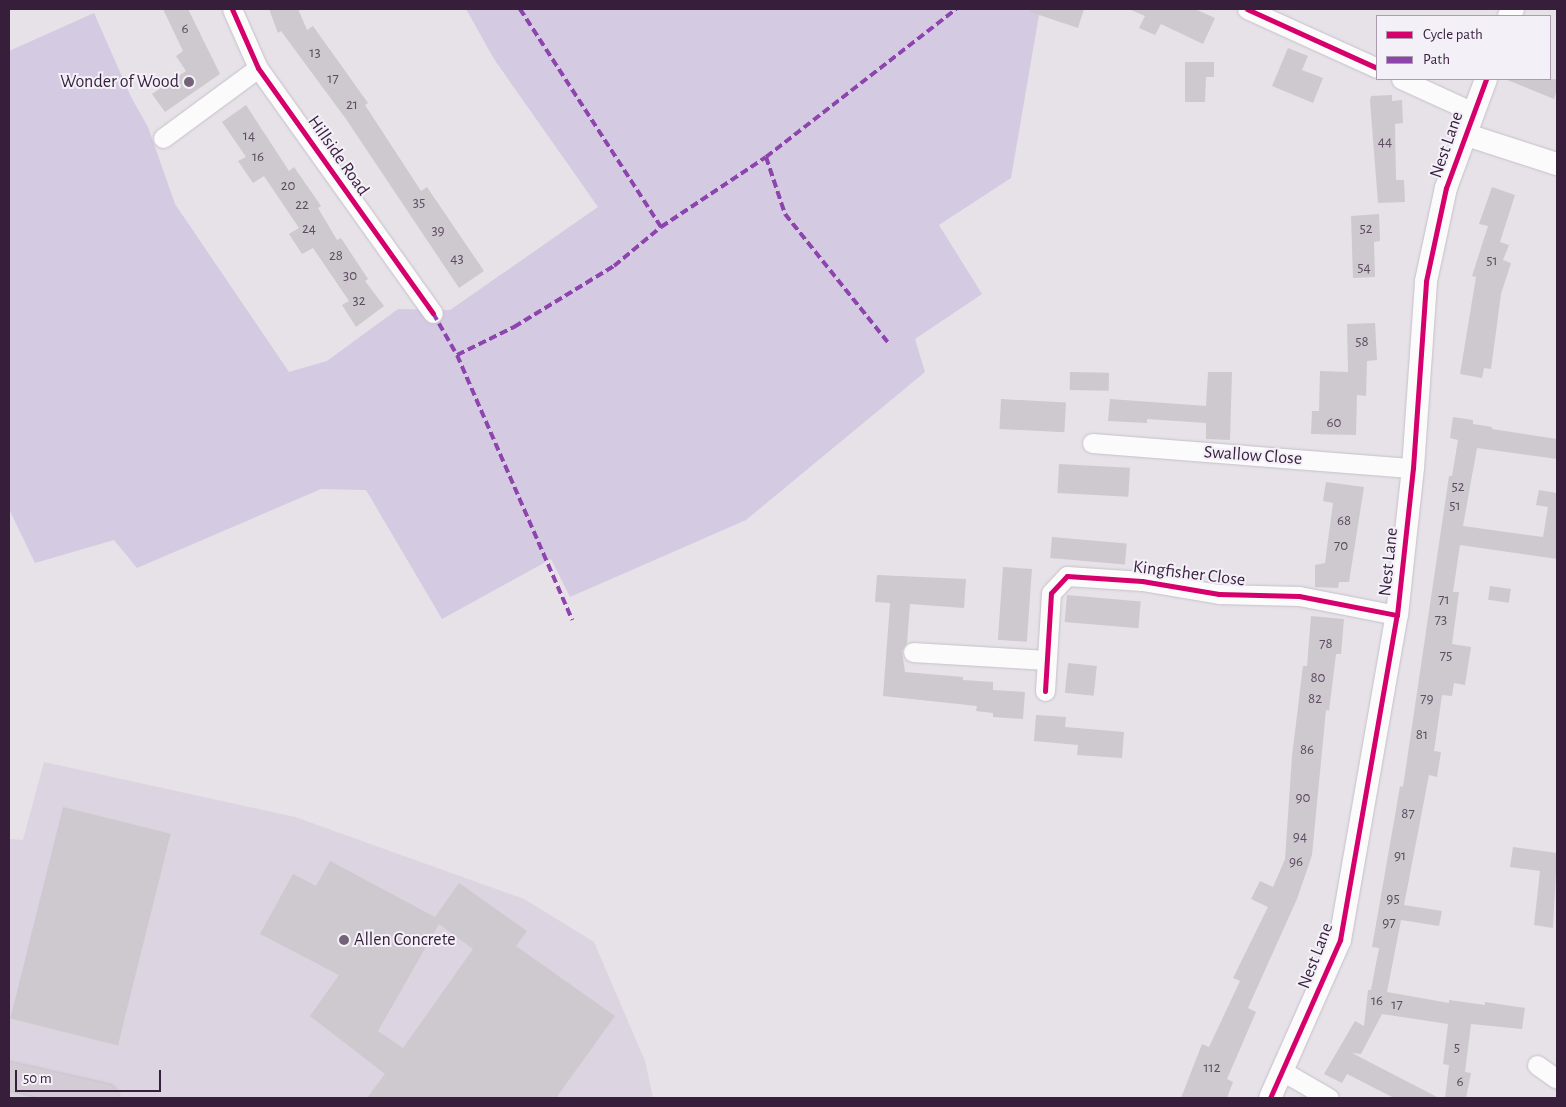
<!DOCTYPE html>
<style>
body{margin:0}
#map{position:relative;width:1566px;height:1107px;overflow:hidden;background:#e6e2e8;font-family:"Alegreya Sans",sans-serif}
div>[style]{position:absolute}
.built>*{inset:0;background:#dcd4e0}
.green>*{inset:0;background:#d4cae2}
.building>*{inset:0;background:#cdc9cf;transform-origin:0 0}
.roads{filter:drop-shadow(0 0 1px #c7bfc9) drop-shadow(0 0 1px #c7bfc9)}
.minor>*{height:19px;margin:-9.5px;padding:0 9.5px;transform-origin:9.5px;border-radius:9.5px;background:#fbfbfc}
.tertiary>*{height:22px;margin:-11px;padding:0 11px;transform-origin:11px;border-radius:11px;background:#fbfbfc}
.primary>*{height:28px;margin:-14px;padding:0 14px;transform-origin:14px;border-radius:14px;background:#d3ccd5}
.quiet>*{height:4px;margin-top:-2px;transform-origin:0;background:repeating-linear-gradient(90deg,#8e44ad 0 8px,transparent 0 12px)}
.cycleway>*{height:5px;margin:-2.5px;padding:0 2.5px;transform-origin:2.5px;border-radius:2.5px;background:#d6006c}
.dots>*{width:14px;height:14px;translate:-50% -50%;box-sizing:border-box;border:2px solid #f4f0f8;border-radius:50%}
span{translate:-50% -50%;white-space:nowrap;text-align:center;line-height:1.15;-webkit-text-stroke:4px #f4f0f8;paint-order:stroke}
.number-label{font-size:15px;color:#5e4b62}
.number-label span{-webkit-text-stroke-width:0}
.poi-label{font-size:18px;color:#371f3c}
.right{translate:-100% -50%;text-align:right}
.left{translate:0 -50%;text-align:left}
.street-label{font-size:18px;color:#371f3c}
.frame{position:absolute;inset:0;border:10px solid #371f3c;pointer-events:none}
.legend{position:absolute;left:1376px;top:15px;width:175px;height:65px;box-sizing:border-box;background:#f4f0f8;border:1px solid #a89cad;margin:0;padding:6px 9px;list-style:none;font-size:15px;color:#371f3c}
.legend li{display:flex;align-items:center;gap:10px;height:25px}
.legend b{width:25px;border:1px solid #a89cad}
.scale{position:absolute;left:15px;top:1070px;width:146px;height:22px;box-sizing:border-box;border:2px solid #371f3c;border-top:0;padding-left:6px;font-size:15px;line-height:18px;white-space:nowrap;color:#371f3c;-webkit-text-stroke:4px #f4f0f8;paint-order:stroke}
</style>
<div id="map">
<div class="built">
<i style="clip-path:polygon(44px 762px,295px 817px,524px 899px,594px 942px,645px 1061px,653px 1098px,9px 1098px,9px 839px,23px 840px)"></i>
</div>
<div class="green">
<i style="clip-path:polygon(466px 9px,1040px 9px,1011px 178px,939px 225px,982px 294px,915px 339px,925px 372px,746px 520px,570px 597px,551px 559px,442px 619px,366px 490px,321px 489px,137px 568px,114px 540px,35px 563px,9px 509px,9px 51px,94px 13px,131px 97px,148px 127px,175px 204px,289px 372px,327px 361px,398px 309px,450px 310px,598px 207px,494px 59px)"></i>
</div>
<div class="building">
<i style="clip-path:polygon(163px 9px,188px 9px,220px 74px,165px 112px,152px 94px,186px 71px,176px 56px,183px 51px)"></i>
<i style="clip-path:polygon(269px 9px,298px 9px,307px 30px,313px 26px,368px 103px,365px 105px,421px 191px,427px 187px,484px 271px,459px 288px,346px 119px,281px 31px,278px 33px)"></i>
<i style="clip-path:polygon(1030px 9px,1084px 9px,1078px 28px,1030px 12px)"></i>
<i style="clip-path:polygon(1129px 9px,1195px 9px,1215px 18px,1203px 44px,1161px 24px,1155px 35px,1139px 28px,1145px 16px)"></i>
<i style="clip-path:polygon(1288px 48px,1308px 56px,1302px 70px,1323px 78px,1313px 103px,1272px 86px)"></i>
<i style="clip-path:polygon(1185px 62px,1214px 62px,1214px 77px,1206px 77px,1205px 102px,1185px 102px)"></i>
<i style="clip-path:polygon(1505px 79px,1557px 79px,1557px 89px,1554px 99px)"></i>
<i style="clip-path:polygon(1392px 95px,1392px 101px,1402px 100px,1403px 123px,1395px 124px,1396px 180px,1404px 180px,1405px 202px,1378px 203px,1370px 101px,1371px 96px)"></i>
<i style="clip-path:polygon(246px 105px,289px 171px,294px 167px,321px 206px,318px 208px,337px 240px,341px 238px,368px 279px,365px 281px,384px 306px,356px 327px,342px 305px,349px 301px,313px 248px,302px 254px,289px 234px,299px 228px,264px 176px,253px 183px,238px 161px,246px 157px,222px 122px)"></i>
<i style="clip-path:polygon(1492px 187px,1515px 195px,1500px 242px,1509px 245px,1503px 260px,1511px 263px,1501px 294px,1491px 369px,1484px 368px,1482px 378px,1460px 374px,1476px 277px,1472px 276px,1488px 226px,1479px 224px)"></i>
<i style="clip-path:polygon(1379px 214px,1380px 241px,1374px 242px,1375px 277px,1353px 278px,1351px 216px)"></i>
<i style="clip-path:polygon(1375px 323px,1377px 360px,1367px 361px,1366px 396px,1357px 395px,1356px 435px,1311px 434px,1312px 411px,1319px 411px,1320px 371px,1348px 372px,1347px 324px)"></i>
<i style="left:1070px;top:372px;width:39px;height:18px;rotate:1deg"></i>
<i style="clip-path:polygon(1208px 372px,1232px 372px,1230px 440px,1206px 439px,1206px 423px,1147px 419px,1147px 423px,1108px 421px,1110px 399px,1206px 406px)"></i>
<i style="left:1001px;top:399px;width:65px;height:30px;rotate:3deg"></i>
<i style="clip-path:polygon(1453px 417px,1473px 420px,1473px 424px,1492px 427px,1492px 429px,1557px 439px,1557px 459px,1477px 448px,1463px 526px,1543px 537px,1548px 507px,1536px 505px,1539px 490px,1557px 493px,1557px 559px,1460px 545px,1453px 592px,1459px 592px,1452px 644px,1471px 647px,1465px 685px,1454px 683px,1452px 696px,1442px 695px,1434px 751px,1441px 752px,1437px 777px,1429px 775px,1404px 905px,1442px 911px,1439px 926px,1401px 920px,1387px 992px,1449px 1003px,1449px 1000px,1485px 1005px,1485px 1002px,1525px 1008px,1522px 1029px,1471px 1024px,1465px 1072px,1471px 1073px,1466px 1098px,1445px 1098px,1449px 1065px,1443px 1064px,1448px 1024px,1382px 1014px,1361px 1054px,1352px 1053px,1439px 1098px,1394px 1098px,1347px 1074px,1342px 1083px,1324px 1074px,1355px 1021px,1364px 1026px,1368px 990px,1371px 990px,1379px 948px,1372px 947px,1397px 804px,1400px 786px,1403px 787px,1449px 476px,1452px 476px,1458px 440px,1450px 438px)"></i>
<i style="left:1059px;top:464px;width:71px;height:29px;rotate:3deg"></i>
<i style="clip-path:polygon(1326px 482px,1364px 487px,1349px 582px,1339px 582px,1338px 588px,1315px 587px,1315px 565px,1325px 563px,1333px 503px,1323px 501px)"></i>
<i style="left:1052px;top:537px;width:75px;height:21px;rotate:5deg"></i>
<i style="left:1003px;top:567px;width:29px;height:73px;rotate:4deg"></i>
<i style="clip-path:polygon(877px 575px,966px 579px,964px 608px,910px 604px,907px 643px,902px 651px,905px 672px,963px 677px,963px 680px,993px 682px,993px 690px,1025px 692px,1023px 719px,993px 717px,993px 713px,976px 711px,977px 706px,883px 696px,890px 603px,875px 602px)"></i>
<i style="left:1490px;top:586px;width:21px;height:14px;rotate:8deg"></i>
<i style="left:1067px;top:595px;width:74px;height:27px;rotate:5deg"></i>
<i style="clip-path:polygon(1311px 616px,1344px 619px,1341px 654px,1336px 654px,1329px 711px,1326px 710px,1312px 855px,1297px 899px,1248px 1008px,1256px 1012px,1227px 1079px,1233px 1082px,1227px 1098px,1181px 1098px,1202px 1044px,1209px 1047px,1240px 981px,1233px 978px,1268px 907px,1251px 899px,1260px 881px,1273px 887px,1285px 859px,1292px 756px,1303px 666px,1307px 666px)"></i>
<i style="left:1068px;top:663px;width:29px;height:30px;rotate:6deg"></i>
<i style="clip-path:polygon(1036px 715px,1066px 717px,1065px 727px,1124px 732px,1122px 758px,1077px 755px,1078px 745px,1034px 741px)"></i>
<i style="left:63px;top:807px;width:111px;height:218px;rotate:14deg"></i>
<i style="clip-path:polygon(1513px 847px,1557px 853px,1553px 928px,1534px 925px,1540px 871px,1510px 867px)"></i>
<i style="clip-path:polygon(evenodd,330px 861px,435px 917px,459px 883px,527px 931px,516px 946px,615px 1016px,556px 1098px,367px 1098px,385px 1074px,310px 1016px,339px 975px,260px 934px,293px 874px,316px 886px,330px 861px,439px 924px,473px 949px,403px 1048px,378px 1031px,439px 924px)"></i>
</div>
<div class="roads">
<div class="minor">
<i style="left:232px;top:9px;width:64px;rotate:66.2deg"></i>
<i style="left:258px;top:68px;width:301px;rotate:54.5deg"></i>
<i style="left:1247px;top:9px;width:143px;rotate:24.4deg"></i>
<i style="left:1401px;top:79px;width:79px;rotate:24.6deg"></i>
<i style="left:163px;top:138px;width:118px;rotate:-36.4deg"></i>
<i style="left:1092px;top:443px;width:322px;rotate:4.5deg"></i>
<i style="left:913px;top:652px;width:133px;rotate:3.4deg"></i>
<i style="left:1045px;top:691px;width:98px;rotate:-86.5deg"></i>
<i style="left:1051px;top:593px;width:23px;rotate:-47deg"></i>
<i style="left:1067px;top:576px;width:75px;rotate:3.8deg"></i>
<i style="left:1142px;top:581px;width:78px;rotate:9.6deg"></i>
<i style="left:1219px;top:594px;width:80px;rotate:1.4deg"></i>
<i style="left:1299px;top:596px;width:100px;rotate:11deg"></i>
<i style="left:1537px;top:1065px;width:24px;rotate:35deg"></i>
<i style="left:1282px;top:1071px;width:54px;rotate:29.9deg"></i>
</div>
<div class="tertiary">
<i style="left:1509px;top:16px;width:8px;rotate:-60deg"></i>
<i style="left:1467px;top:135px;width:95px;rotate:17.9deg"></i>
<i style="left:1270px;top:1098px;width:173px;rotate:-66.1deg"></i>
<i style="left:1340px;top:940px;width:330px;rotate:-80.1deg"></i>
<i style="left:1397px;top:615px;width:148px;rotate:-83.8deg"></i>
<i style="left:1413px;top:468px;width:187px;rotate:-86deg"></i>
<i style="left:1426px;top:281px;width:95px;rotate:-77.9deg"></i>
<i style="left:1446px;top:188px;width:116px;rotate:-69.8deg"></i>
</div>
<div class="primary">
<i style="left:9px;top:1076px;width:98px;rotate:12.9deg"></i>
</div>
</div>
<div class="quiet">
<i style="left:766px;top:157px;width:60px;rotate:71.6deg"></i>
<i style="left:785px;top:214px;width:168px;rotate:51.3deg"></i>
<i style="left:661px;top:227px;width:126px;rotate:-33.7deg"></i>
<i style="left:766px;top:157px;width:241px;rotate:-37.9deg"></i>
<i style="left:433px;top:313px;width:48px;rotate:60.3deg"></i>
<i style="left:457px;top:355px;width:289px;rotate:66.5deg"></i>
<i style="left:457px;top:355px;width:64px;rotate:-26.2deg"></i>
<i style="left:514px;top:327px;width:117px;rotate:-31.4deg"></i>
<i style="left:614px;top:266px;width:61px;rotate:-39.7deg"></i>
<i style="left:661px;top:227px;width:260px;rotate:-122.9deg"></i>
</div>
<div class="cycleway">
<i style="left:232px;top:9px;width:64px;rotate:66.2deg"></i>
<i style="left:258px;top:68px;width:301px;rotate:54.5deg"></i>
<i style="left:1247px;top:9px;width:143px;rotate:24.4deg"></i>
<i style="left:1045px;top:691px;width:98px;rotate:-86.5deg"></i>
<i style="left:1051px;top:593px;width:23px;rotate:-47deg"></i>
<i style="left:1067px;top:576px;width:75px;rotate:3.8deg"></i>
<i style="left:1142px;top:581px;width:78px;rotate:9.6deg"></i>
<i style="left:1219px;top:594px;width:80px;rotate:1.4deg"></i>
<i style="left:1299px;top:596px;width:100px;rotate:11deg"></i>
<i style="left:1270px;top:1098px;width:173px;rotate:-66.1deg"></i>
<i style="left:1340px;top:940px;width:330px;rotate:-80.1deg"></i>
<i style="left:1397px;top:615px;width:148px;rotate:-83.8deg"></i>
<i style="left:1413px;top:468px;width:187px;rotate:-86deg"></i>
<i style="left:1426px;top:281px;width:95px;rotate:-77.9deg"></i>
<i style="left:1446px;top:188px;width:116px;rotate:-69.8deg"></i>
</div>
<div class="dots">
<i style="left:189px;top:82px;background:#746378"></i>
<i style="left:344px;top:940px;background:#746378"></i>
</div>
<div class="number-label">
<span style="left:185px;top:29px">6</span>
<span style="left:315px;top:53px">13</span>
<span style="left:333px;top:79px">17</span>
<span style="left:352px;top:105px">21</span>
<span style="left:249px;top:136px">14</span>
<span style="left:1385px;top:142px">44</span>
<span style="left:258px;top:157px">16</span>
<span style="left:288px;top:186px">20</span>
<span style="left:419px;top:203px">35</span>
<span style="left:302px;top:205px">22</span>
<span style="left:309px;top:229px">24</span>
<span style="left:1366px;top:229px">52</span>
<span style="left:438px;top:231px">39</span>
<span style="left:336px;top:256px">28</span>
<span style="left:457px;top:259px">43</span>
<span style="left:1492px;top:261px">51</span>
<span style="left:1364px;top:268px">54</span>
<span style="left:350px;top:276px">30</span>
<span style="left:359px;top:301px">32</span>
<span style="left:1362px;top:342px">58</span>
<span style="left:1334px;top:423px">60</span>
<span style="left:1458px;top:487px">52</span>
<span style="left:1455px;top:506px">51</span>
<span style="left:1344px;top:521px">68</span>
<span style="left:1341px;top:546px">70</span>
<span style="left:1444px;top:600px">71</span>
<span style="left:1441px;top:620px">73</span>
<span style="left:1326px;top:644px">78</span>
<span style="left:1446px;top:656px">75</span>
<span style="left:1318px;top:678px">80</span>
<span style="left:1315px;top:699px">82</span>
<span style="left:1427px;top:699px">79</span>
<span style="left:1422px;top:735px">81</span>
<span style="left:1307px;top:750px">86</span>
<span style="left:1303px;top:798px">90</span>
<span style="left:1408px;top:814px">87</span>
<span style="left:1300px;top:837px">94</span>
<span style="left:1400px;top:856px">91</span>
<span style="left:1296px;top:862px">96</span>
<span style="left:1393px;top:899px">95</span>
<span style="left:1389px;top:923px">97</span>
<span style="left:1377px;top:1001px">16</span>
<span style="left:1397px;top:1005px">17</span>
<span style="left:1457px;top:1048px">5</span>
<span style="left:1212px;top:1068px">112</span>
<span style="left:1460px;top:1082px">6</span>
</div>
<div class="poi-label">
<span class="right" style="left:179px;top:82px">Wonder of Wood</span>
<span class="left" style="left:354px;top:940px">Allen Concrete</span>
</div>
<div class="street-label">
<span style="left:1447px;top:145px;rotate:-71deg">Nest Lane</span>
<span style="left:338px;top:156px;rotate:55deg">Hillside Road</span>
<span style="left:1253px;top:456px;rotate:4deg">Swallow Close</span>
<span style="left:1389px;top:562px;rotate:-84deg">Nest Lane</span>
<span style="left:1189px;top:574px;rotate:7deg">Kingfisher Close</span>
<span style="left:1316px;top:956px;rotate:-69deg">Nest Lane</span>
</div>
<div class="frame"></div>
<ul class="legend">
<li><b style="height:6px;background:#d6006c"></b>Cycle path</li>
<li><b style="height:6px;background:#8e44ad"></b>Path</li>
</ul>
<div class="scale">50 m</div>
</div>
